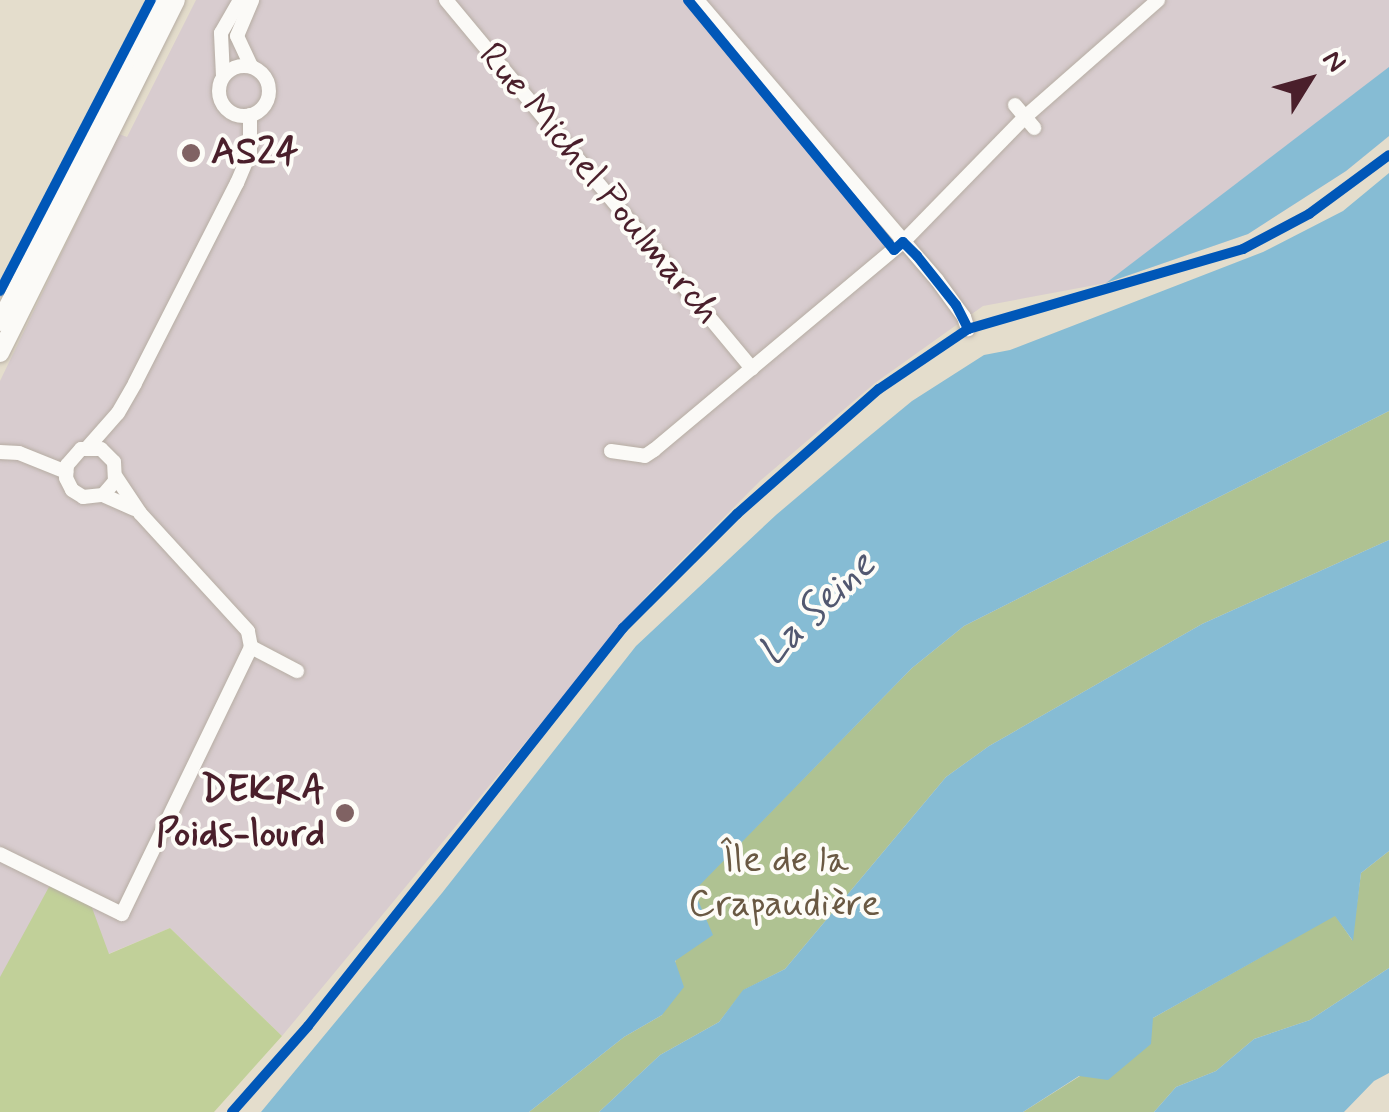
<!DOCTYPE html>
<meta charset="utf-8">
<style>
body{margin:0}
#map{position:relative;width:1389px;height:1112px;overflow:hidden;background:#e4ddcc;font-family:Mynerve,sans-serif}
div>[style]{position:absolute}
.industrial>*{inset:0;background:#d8cccf}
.green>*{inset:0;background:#c1d099}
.forest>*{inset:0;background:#afc292}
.water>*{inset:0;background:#86bcd4}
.roads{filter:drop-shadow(0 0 2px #b6ada3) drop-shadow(0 0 2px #b6ada3)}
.minor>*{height:14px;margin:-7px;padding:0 7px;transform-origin:7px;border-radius:7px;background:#fbfaf7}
.minor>.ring{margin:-7px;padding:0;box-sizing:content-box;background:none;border:14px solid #fbfaf7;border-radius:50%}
.major>*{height:18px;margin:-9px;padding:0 9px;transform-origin:9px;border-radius:9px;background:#fbfaf7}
.cycleway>*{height:10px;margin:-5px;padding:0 5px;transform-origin:5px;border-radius:5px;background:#0057b8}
.dots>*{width:28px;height:28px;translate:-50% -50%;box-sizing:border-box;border:5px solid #fdfcf7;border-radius:50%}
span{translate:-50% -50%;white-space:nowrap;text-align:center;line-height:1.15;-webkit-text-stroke:8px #fdfcf7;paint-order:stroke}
.poi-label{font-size:38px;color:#4a1f2b;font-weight:700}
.left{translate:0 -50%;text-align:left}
.right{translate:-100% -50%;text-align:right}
.street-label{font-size:38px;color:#4a1f2b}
.park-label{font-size:38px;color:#6a5943}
.water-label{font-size:40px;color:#525870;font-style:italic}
.north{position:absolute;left:1259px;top:30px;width:100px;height:100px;-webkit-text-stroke:8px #fdfcf7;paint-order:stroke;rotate:53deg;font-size:28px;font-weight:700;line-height:40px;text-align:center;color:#4a1f2b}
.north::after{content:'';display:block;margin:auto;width:35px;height:45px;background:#4a1f2b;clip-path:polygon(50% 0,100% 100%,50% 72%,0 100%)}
</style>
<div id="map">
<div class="industrial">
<i style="clip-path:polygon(196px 0,1389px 0,1389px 136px,1346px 171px,1248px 234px,1106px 283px,983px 306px,875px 383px,761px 480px,649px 593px,282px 1036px,170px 928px,101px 957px,46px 1024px,0 977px,0 381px,119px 134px,127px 137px)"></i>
</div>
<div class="green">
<i style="clip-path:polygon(50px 885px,91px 905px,109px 954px,170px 928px,282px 1036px,214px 1112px,0 1112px,0 977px)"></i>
</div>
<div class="forest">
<i style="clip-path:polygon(1389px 411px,1389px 540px,1202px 624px,989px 746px,946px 777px,785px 969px,744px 990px,719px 1022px,660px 1055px,599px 1112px,529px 1112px,624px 1037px,662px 1015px,693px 891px,912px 668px,964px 626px)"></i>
<i style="clip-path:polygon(1389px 851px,1389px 968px,1310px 1020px,1254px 1039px,1216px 1071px,1176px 1087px,1154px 1112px,1023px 1112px,1080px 1076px,1153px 1018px,1335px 915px,1352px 940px,1361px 873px)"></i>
</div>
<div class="water">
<i style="clip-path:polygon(1389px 67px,1389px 136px,1346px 171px,1248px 234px,1106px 283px)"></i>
<i style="clip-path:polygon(1389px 173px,1389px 411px,964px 626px,912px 668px,694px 891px,713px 935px,675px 961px,684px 987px,662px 1015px,624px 1037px,529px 1112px,261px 1112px,442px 893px,636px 646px,776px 515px,861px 443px,912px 401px,984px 355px,1010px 350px,1263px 252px,1343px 211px)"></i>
<i style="clip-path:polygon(1389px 540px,1389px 851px,1361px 873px,1353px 941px,1335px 916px,1153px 1018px,1151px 1044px,1108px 1080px,1079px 1076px,1023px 1112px,599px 1112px,660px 1055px,719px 1022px,743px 990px,785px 969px,946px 777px,989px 746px,1202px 624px)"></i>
<i style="clip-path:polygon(1389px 968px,1389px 1073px,1374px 1081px,1344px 1112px,1154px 1112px,1176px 1087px,1216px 1071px,1254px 1039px,1310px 1020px)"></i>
</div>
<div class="roads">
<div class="minor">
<i style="left:446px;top:0;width:479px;rotate:50.3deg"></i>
<i style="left:697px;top:0;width:369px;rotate:49.4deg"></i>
<i style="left:937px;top:280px;width:46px;rotate:53.9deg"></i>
<i style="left:964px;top:317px;width:13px;rotate:72deg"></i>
<i class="ring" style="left:219px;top:66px;width:36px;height:36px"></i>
<i style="left:251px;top:66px;width:33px;rotate:-115deg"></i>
<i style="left:237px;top:36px;width:39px;rotate:-67deg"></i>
<i style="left:223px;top:76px;width:43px;rotate:-92.7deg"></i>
<i style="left:221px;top:33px;width:38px;rotate:-60deg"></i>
<i style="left:1015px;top:105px;width:30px;rotate:50deg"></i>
<i style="left:88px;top:447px;width:45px;rotate:-48.6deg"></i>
<i style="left:118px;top:413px;width:34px;rotate:-60deg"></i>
<i style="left:135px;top:383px;width:225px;rotate:-63deg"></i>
<i style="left:237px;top:183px;width:33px;rotate:-67deg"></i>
<i style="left:250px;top:153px;width:38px;rotate:-90deg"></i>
<i style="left:611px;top:451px;width:34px;rotate:8deg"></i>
<i style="left:645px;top:456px;width:11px;rotate:-34deg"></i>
<i style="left:654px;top:450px;width:324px;rotate:-39.9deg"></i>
<i style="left:903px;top:242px;width:175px;rotate:-45.7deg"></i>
<i style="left:1025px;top:117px;width:177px;rotate:-41.3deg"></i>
<i style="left:0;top:452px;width:19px;rotate:3deg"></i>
<i style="left:19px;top:453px;width:51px;rotate:22deg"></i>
<i style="left:103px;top:495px;width:18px;rotate:-49deg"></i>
<i style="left:115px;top:481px;width:19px;rotate:-93deg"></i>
<i style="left:114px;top:462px;width:18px;rotate:-135deg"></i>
<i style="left:101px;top:449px;width:20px;rotate:180deg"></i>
<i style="left:81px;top:449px;width:21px;rotate:131deg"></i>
<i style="left:67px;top:465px;width:13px;rotate:94deg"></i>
<i style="left:66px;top:478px;width:13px;rotate:63deg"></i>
<i style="left:72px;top:490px;width:13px;rotate:32deg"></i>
<i style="left:83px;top:497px;width:20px;rotate:-6deg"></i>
<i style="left:103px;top:495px;width:34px;rotate:24deg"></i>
<i style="left:251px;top:647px;width:52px;rotate:27.6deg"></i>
<i style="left:0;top:854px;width:136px;rotate:26.2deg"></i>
<i style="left:122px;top:914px;width:297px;rotate:-64.2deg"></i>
<i style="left:251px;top:647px;width:16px;rotate:-101deg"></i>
<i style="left:248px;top:631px;width:160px;rotate:-132.5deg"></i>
<i style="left:140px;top:513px;width:43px;rotate:-123.7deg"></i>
</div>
<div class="major">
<i style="left:0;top:322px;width:361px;rotate:-63.2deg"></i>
<i style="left:0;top:353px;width:394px;rotate:-63.5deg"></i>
</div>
</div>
<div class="cycleway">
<i style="left:688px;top:0;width:324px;rotate:50.5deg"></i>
<i style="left:894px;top:250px;width:12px;rotate:-42deg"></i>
<i style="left:903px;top:242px;width:20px;rotate:45deg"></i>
<i style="left:917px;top:256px;width:63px;rotate:51.5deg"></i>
<i style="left:956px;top:305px;width:27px;rotate:63deg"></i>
<i style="left:0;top:291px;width:328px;rotate:-62.6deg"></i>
<i style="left:232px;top:1112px;width:115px;rotate:-48.5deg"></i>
<i style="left:308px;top:1026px;width:508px;rotate:-51.64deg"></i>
<i style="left:623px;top:628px;width:161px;rotate:-45deg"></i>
<i style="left:737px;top:514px;width:189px;rotate:-41.4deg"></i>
<i style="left:879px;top:389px;width:107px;rotate:-34deg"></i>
<i style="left:968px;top:329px;width:286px;rotate:-16.2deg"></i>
<i style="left:1243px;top:249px;width:75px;rotate:-27.9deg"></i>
<i style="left:1309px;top:214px;width:99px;rotate:-36.4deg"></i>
</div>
<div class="dots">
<i style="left:191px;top:153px;background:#806263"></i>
<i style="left:345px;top:813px;background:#806263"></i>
</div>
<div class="poi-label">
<span class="left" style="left:211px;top:153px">AS24</span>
<span class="right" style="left:325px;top:813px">DEKRA<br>Poids-lourd</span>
</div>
<div class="street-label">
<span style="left:599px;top:184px;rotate:50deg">Rue Michel Poulmarch</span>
</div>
<div class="park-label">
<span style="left:784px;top:883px">Île de la<br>Crapaudière</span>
</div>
<div class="water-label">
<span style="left:817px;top:609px;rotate:-44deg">La Seine</span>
</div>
<div class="north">N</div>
</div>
